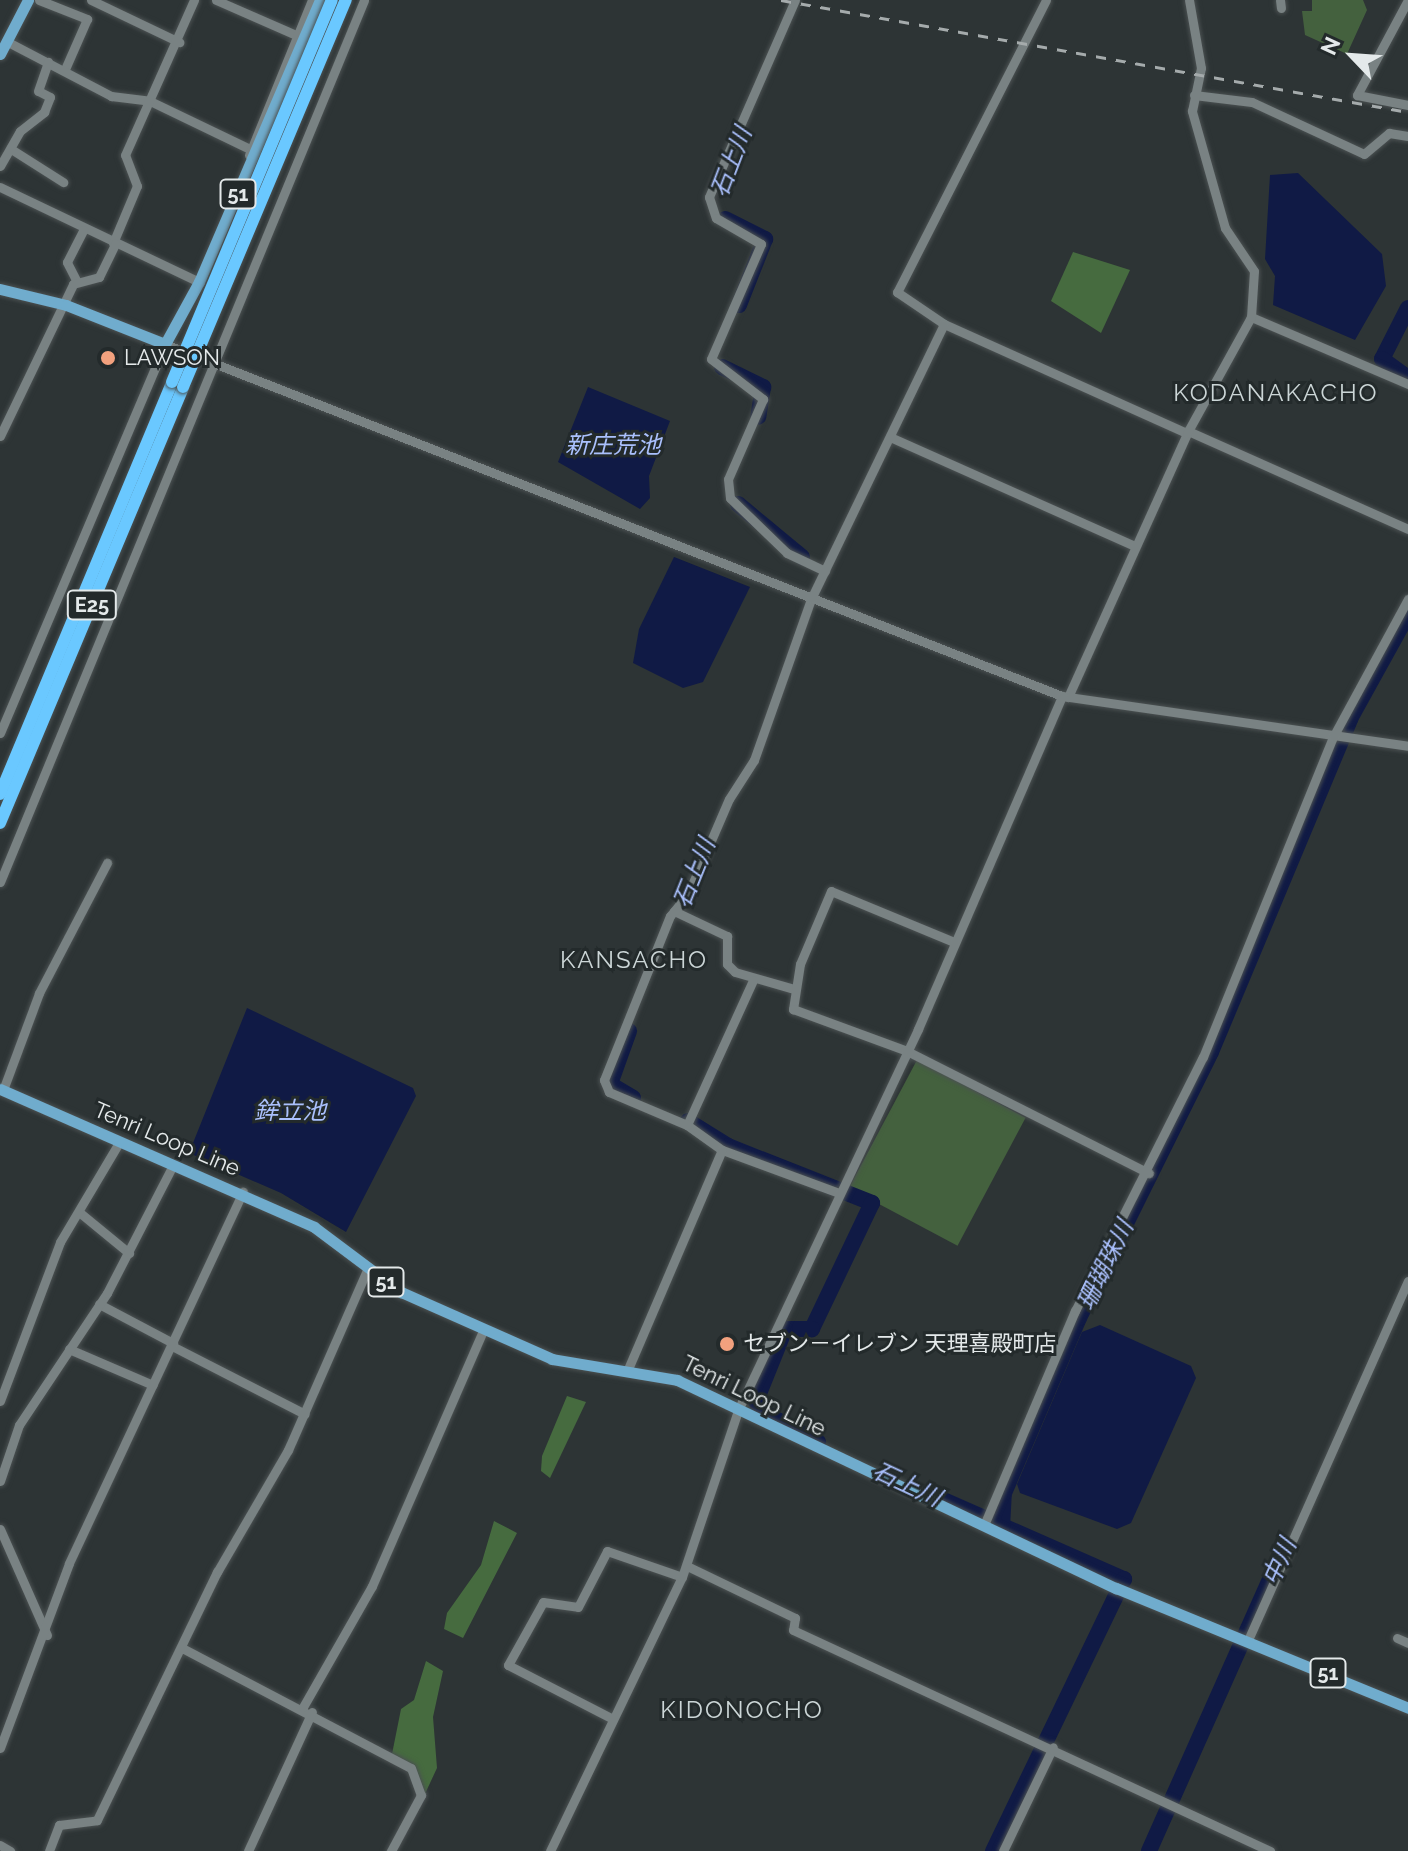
<!DOCTYPE html>
<meta charset="utf-8">
<style>
body{margin:0}
#map{position:relative;width:1408px;height:1851px;overflow:hidden;background:#2d3435;font-family:Raleway,"Noto Sans JP",sans-serif}
div>[style]{position:absolute}
.green>*{inset:0;background:#44613e;transform-origin:0 0}
.forest>*{inset:0;background:#466b3f}
.water>*{inset:0;background:#101a45}
.river>*{height:16px;margin:-8px;padding:0 8px;transform-origin:8px;border-radius:8px;background:#101a45}
.roads{filter:drop-shadow(0 0 2px #4b5152) drop-shadow(0 0 2px #4b5152)}
.minor>*{height:9px;margin:-4.5px;padding:0 4.5px;transform-origin:4.5px;border-radius:4.5px;background:#798283}
.major>*{height:11px;margin:-5.5px;padding:0 5.5px;transform-origin:5.5px;border-radius:5.5px;background:#70accd}
.highway>*{height:12px;margin:-6px;padding:0 6px;transform-origin:6px;border-radius:6px;background:#6ac8ff}
.rail>*{height:3px;margin-top:-1.5px;transform-origin:0;background:repeating-linear-gradient(90deg,#a5abac 0 10px,transparent 0 20px)}
.bridges{filter:drop-shadow(0 0 2px #4b5152) drop-shadow(0 0 2px #4b5152)}
.highway-bridge>*{height:12px;margin:-6px;padding:0 6px;transform-origin:6px;border-radius:6px;background:#6ac8ff}
.dots>*{width:22px;height:22px;translate:-50% -50%;box-sizing:border-box;border:4px solid #232a2b;border-radius:50%}
span{translate:-50% -50%;white-space:nowrap;text-align:center;line-height:1.15;-webkit-text-stroke:6px #232a2b;paint-order:stroke}
.shield-label span{padding:2px 6px;background:#232a2b;border:2px solid;border-radius:6px;-webkit-text-stroke-width:0}
.shield-label{font-size:20px;color:#e4e9ea;font-weight:700}
.poi-label{font-size:22px;color:#e4e9ea}
.left{translate:0 -50%;text-align:left}
.street-label{font-size:22px;color:#e4e9ea}
.water-label{font-size:24px;color:#aac0fd;font-style:italic}
.neighbourhood-label{font-size:24px;color:#ccd6d7;letter-spacing:2px}
.north{position:absolute;left:1312px;top:16px;width:80px;height:80px;-webkit-text-stroke:6px #232a2b;paint-order:stroke;rotate:295deg;font-size:22px;font-weight:700;line-height:32px;text-align:center;color:#e4e9ea}
.north::after{content:'';display:block;margin:auto;width:28px;height:36px;background:#e4e9ea;clip-path:polygon(50% 0,100% 100%,50% 72%,0 100%)}
</style>
<div id="map">
<div class="green">
<i style="clip-path:polygon(1312px 0,1363px 0,1367px 10px,1347px 54px,1305px 35px,1302px 11px,1312px 11px)"></i>
<i style="left:917px;top:1060px;width:123px;height:145px;rotate:28deg"></i>
</div>
<div class="forest">
<i style="clip-path:polygon(1073px 252px,1130px 270px,1101px 333px,1051px 301px)"></i>
<i style="clip-path:polygon(567px 1396px,586px 1402px,550px 1478px,541px 1471px,542px 1456px)"></i>
<i style="clip-path:polygon(494px 1521px,517px 1533px,463px 1638px,444px 1629px,447px 1613px,481px 1565px)"></i>
<i style="clip-path:polygon(426px 1661px,443px 1671px,433px 1717px,437px 1768px,424px 1796px,413px 1766px,392px 1754px,401px 1709px,414px 1700px)"></i>
</div>
<div class="water">
<i style="clip-path:polygon(1298px 173px,1382px 254px,1386px 286px,1355px 340px,1273px 305px,1275px 276px,1265px 259px,1270px 175px)"></i>
<i style="clip-path:polygon(588px 387px,670px 421px,649px 476px,650px 498px,640px 509px,558px 462px)"></i>
<i style="clip-path:polygon(674px 557px,750px 587px,703px 682px,683px 688px,633px 663px,639px 629px)"></i>
<i style="clip-path:polygon(247px 1008px,413px 1088px,416px 1096px,346px 1232px,281px 1193px,189px 1153px)"></i>
<i style="clip-path:polygon(1100px 1325px,1191px 1366px,1196px 1378px,1131px 1523px,1117px 1529px,1020px 1493px,1017px 1484px,1082px 1332px)"></i>
</div>
<div class="river">
<i style="left:725px;top:219px;width:45px;rotate:26.6deg"></i>
<i style="left:765px;top:239px;width:71px;rotate:111.5deg"></i>
<i style="left:1408px;top:308px;width:57px;rotate:117deg"></i>
<i style="left:1382px;top:359px;width:32px;rotate:36deg"></i>
<i style="left:722px;top:367px;width:46px;rotate:26deg"></i>
<i style="left:763px;top:387px;width:30px;rotate:99deg"></i>
<i style="left:738px;top:504px;width:83px;rotate:39.6deg"></i>
<i style="left:629px;top:1031px;width:56px;rotate:109.7deg"></i>
<i style="left:610px;top:1084px;width:27px;rotate:31deg"></i>
<i style="left:688px;top:1121px;width:47px;rotate:32deg"></i>
<i style="left:728px;top:1146px;width:155px;rotate:21.6deg"></i>
<i style="left:872px;top:1203px;width:140px;rotate:115.5deg"></i>
<i style="left:812px;top:1329px;width:27px;rotate:180deg"></i>
<i style="left:785px;top:1329px;width:78px;rotate:111.9deg"></i>
<i style="left:756px;top:1401px;width:11px;rotate:63deg"></i>
<i style="left:761px;top:1411px;width:65px;rotate:28.5deg"></i>
<i style="left:930px;top:1494px;width:212px;rotate:23.7deg"></i>
<i style="left:1124px;top:1579px;width:302px;rotate:115.7deg"></i>
<i style="left:1002px;top:1528px;width:35px;rotate:-87deg"></i>
<i style="left:1004px;top:1493px;width:190px;rotate:-66.8deg"></i>
<i style="left:1079px;top:1318px;width:297px;rotate:-63.6deg"></i>
<i style="left:1211px;top:1052px;width:361px;rotate:-67.3deg"></i>
<i style="left:1350px;top:719px;width:120px;rotate:-61.1deg"></i>
<i style="left:1149px;top:1851px;width:332px;rotate:-66deg"></i>
</div>
<div class="roads">
<div class="minor">
<i style="left:39px;top:0;width:52px;rotate:21.6deg"></i>
<i style="left:87px;top:19px;width:55px;rotate:113.7deg"></i>
<i style="left:91px;top:0;width:98px;rotate:25.5deg"></i>
<i style="left:216px;top:0;width:87px;rotate:23.6deg"></i>
<i style="left:795px;top:0;width:215px;rotate:113.6deg"></i>
<i style="left:709px;top:197px;width:22px;rotate:72deg"></i>
<i style="left:716px;top:218px;width:52px;rotate:30deg"></i>
<i style="left:761px;top:244px;width:125px;rotate:113.5deg"></i>
<i style="left:711px;top:359px;width:66px;rotate:37.6deg"></i>
<i style="left:763px;top:399px;width:87px;rotate:113.6deg"></i>
<i style="left:728px;top:479px;width:19px;rotate:84deg"></i>
<i style="left:730px;top:498px;width:79px;rotate:44deg"></i>
<i style="left:787px;top:553px;width:42px;rotate:25.3deg"></i>
<i style="left:1046px;top:0;width:328px;rotate:117deg"></i>
<i style="left:897px;top:292px;width:57px;rotate:34.2deg"></i>
<i style="left:944px;top:324px;width:266px;rotate:24.2deg"></i>
<i style="left:1280px;top:0;width:8px;rotate:83deg"></i>
<i style="left:1408px;top:0;width:108px;rotate:118.2deg"></i>
<i style="left:1357px;top:95px;width:52px;rotate:11.1deg"></i>
<i style="left:6px;top:41px;width:119px;rotate:27.6deg"></i>
<i style="left:111px;top:96px;width:39px;rotate:7deg"></i>
<i style="left:150px;top:101px;width:118px;rotate:25.7deg"></i>
<i style="left:1194px;top:95px;width:58px;rotate:6.9deg"></i>
<i style="left:1252px;top:102px;width:123px;rotate:24.9deg"></i>
<i style="left:1364px;top:154px;width:33px;rotate:-40deg"></i>
<i style="left:1389px;top:133px;width:19px;rotate:9deg"></i>
<i style="left:11px;top:149px;width:62px;rotate:32.4deg"></i>
<i style="left:249px;top:155px;width:167px;rotate:-67.9deg"></i>
<i style="left:0;top:166px;width:40px;rotate:-60.3deg"></i>
<i style="left:20px;top:131px;width:31px;rotate:-38deg"></i>
<i style="left:44px;top:112px;width:16px;rotate:-68deg"></i>
<i style="left:50px;top:97px;width:13px;rotate:-153deg"></i>
<i style="left:38px;top:91px;width:31px;rotate:-71deg"></i>
<i style="left:0;top:187px;width:221px;rotate:25.5deg"></i>
<i style="left:113px;top:243px;width:62px;rotate:-67.2deg"></i>
<i style="left:137px;top:186px;width:33px;rotate:-111deg"></i>
<i style="left:125px;top:155px;width:170px;rotate:-66deg"></i>
<i style="left:76px;top:280px;width:20px;rotate:-117deg"></i>
<i style="left:67px;top:262px;width:36px;rotate:-63deg"></i>
<i style="left:1251px;top:317px;width:171px;rotate:23.1deg"></i>
<i style="left:1188px;top:431px;width:241px;rotate:24deg"></i>
<i style="left:0;top:436px;width:169px;rotate:-64.3deg"></i>
<i style="left:73px;top:284px;width:27px;rotate:-15deg"></i>
<i style="left:99px;top:277px;width:37px;rotate:-64deg"></i>
<i style="left:890px;top:437px;width:268px;rotate:24deg"></i>
<i style="left:1068px;top:697px;width:290px;rotate:-65.7deg"></i>
<i style="left:1187px;top:433px;width:132px;rotate:-61.1deg"></i>
<i style="left:1251px;top:317px;width:46px;rotate:-86.3deg"></i>
<i style="left:1254px;top:271px;width:52px;rotate:-124deg"></i>
<i style="left:1225px;top:228px;width:122px;rotate:-105.8deg"></i>
<i style="left:1192px;top:111px;width:44px;rotate:-78.2deg"></i>
<i style="left:1201px;top:68px;width:69px;rotate:-100deg"></i>
<i style="left:0;top:733px;width:423px;rotate:-67deg"></i>
<i style="left:165px;top:344px;width:964px;rotate:21.43deg"></i>
<i style="left:1062px;top:696px;width:350px;rotate:8.2deg"></i>
<i style="left:0;top:882px;width:954px;rotate:-67.57deg"></i>
<i style="left:674px;top:911px;width:59px;rotate:25.3deg"></i>
<i style="left:727px;top:936px;width:28px;rotate:90deg"></i>
<i style="left:727px;top:964px;width:11px;rotate:45deg"></i>
<i style="left:735px;top:972px;width:61px;rotate:16.1deg"></i>
<i style="left:954px;top:942px;width:133px;rotate:-157.5deg"></i>
<i style="left:831px;top:891px;width:79px;rotate:113deg"></i>
<i style="left:800px;top:964px;width:46px;rotate:98.8deg"></i>
<i style="left:793px;top:1009px;width:121px;rotate:20.2deg"></i>
<i style="left:907px;top:1051px;width:271px;rotate:26.8deg"></i>
<i style="left:3px;top:1090px;width:103px;rotate:-69.6deg"></i>
<i style="left:39px;top:993px;width:147px;rotate:-62.4deg"></i>
<i style="left:687px;top:1125px;width:159px;rotate:-65.5deg"></i>
<i style="left:839px;top:1193px;width:125px;rotate:-159.8deg"></i>
<i style="left:722px;top:1150px;width:43px;rotate:-144.5deg"></i>
<i style="left:687px;top:1125px;width:85px;rotate:-157.1deg"></i>
<i style="left:609px;top:1092px;width:13px;rotate:-113deg"></i>
<i style="left:604px;top:1080px;width:177px;rotate:-68.1deg"></i>
<i style="left:670px;top:916px;width:28px;rotate:-51deg"></i>
<i style="left:688px;top:894px;width:103px;rotate:-66.7deg"></i>
<i style="left:729px;top:799px;width:46px;rotate:-57.3deg"></i>
<i style="left:754px;top:760px;width:171px;rotate:-70.5deg"></i>
<i style="left:811px;top:599px;width:305px;rotate:-64.2deg"></i>
<i style="left:79px;top:1212px;width:65px;rotate:39.4deg"></i>
<i style="left:99px;top:1304px;width:84px;rotate:27.8deg"></i>
<i style="left:172px;top:1346px;width:149px;rotate:27.1deg"></i>
<i style="left:69px;top:1349px;width:91px;rotate:23.2deg"></i>
<i style="left:628px;top:1369px;width:238px;rotate:-66.8deg"></i>
<i style="left:0;top:1401px;width:170px;rotate:-69.3deg"></i>
<i style="left:60px;top:1242px;width:117px;rotate:-59.3deg"></i>
<i style="left:0;top:1481px;width:59px;rotate:-71.3deg"></i>
<i style="left:19px;top:1425px;width:159px;rotate:-56.3deg"></i>
<i style="left:107px;top:1293px;width:144px;rotate:-62.7deg"></i>
<i style="left:984px;top:1525px;width:233px;rotate:-67deg"></i>
<i style="left:1075px;top:1311px;width:284px;rotate:-63.3deg"></i>
<i style="left:1203px;top:1057px;width:345px;rotate:-67.9deg"></i>
<i style="left:1333px;top:737px;width:157px;rotate:-61.5deg"></i>
<i style="left:0;top:1529px;width:116px;rotate:66.1deg"></i>
<i style="left:687px;top:1566px;width:120px;rotate:25.7deg"></i>
<i style="left:795px;top:1618px;width:12px;rotate:99deg"></i>
<i style="left:793px;top:1630px;width:526px;rotate:24.86deg"></i>
<i style="left:1397px;top:1638px;width:12px;rotate:24deg"></i>
<i style="left:1248px;top:1640px;width:393px;rotate:-66deg"></i>
<i style="left:184px;top:1649px;width:256px;rotate:27.7deg"></i>
<i style="left:411px;top:1768px;width:29px;rotate:70deg"></i>
<i style="left:421px;top:1795px;width:64px;rotate:118.2deg"></i>
<i style="left:303px;top:1707px;width:139px;rotate:-60.3deg"></i>
<i style="left:372px;top:1586px;width:280px;rotate:-66.5deg"></i>
<i style="left:613px;top:1719px;width:118px;rotate:-152.8deg"></i>
<i style="left:508px;top:1665px;width:72px;rotate:-60.9deg"></i>
<i style="left:543px;top:1602px;width:35px;rotate:8deg"></i>
<i style="left:578px;top:1607px;width:63px;rotate:-62.6deg"></i>
<i style="left:607px;top:1551px;width:79px;rotate:19.1deg"></i>
<i style="left:0;top:1748px;width:197px;rotate:-69.5deg"></i>
<i style="left:69px;top:1563px;width:410px;rotate:-64.9deg"></i>
<i style="left:0;top:1845px;width:12px;rotate:31deg"></i>
<i style="left:49px;top:1851px;width:28px;rotate:-69deg"></i>
<i style="left:59px;top:1825px;width:38px;rotate:-7deg"></i>
<i style="left:97px;top:1820px;width:276px;rotate:-64.2deg"></i>
<i style="left:217px;top:1572px;width:141px;rotate:-59.8deg"></i>
<i style="left:288px;top:1450px;width:197px;rotate:-66.3deg"></i>
<i style="left:248px;top:1851px;width:153px;rotate:-65.3deg"></i>
<i style="left:550px;top:1851px;width:304px;rotate:-64.3deg"></i>
<i style="left:682px;top:1577px;width:178px;rotate:-71.4deg"></i>
<i style="left:739px;top:1408px;width:419px;rotate:-64.7deg"></i>
<i style="left:918px;top:1029px;width:363px;rotate:-66.6deg"></i>
<i style="left:1003px;top:1851px;width:115px;rotate:-64.3deg"></i>
</div>
<div class="major">
<i style="left:0;top:54px;width:61px;rotate:-62.6deg"></i>
<i style="left:0;top:289px;width:68px;rotate:13.6deg"></i>
<i style="left:66px;top:305px;width:106px;rotate:21.5deg"></i>
<i style="left:165px;top:344px;width:71px;rotate:-61.3deg"></i>
<i style="left:199px;top:282px;width:307px;rotate:-66.8deg"></i>
<i style="left:0;top:1089px;width:343px;rotate:23.7deg"></i>
<i style="left:314px;top:1227px;width:109px;rotate:36.8deg"></i>
<i style="left:401px;top:1292px;width:165px;rotate:23.9deg"></i>
<i style="left:552px;top:1359px;width:127px;rotate:9.5deg"></i>
<i style="left:677px;top:1380px;width:486px;rotate:25.4deg"></i>
<i style="left:1116px;top:1588px;width:316px;rotate:22.3deg"></i>
</div>
<div class="highway">
<i style="left:0;top:794px;width:446px;rotate:-67.3deg"></i>
<i style="left:0;top:823px;width:473px;rotate:-67.2deg"></i>
</div>
</div>
<div class="rail">
<i style="left:781px;top:0;width:637px;rotate:10.13deg"></i>
</div>
<div class="bridges">
<div class="highway-bridge">
<i style="left:172px;top:382px;width:414px;rotate:-67.3deg"></i>
<i style="left:183px;top:387px;width:420px;rotate:-67.2deg"></i>
</div>
</div>
<div class="dots">
<i style="left:108px;top:358px;background:#f2a17e"></i>
<i style="left:727px;top:1344px;background:#f2a17e"></i>
</div>
<div class="shield-label">
<span style="left:238px;top:194px">51</span>
<span style="left:92px;top:605px">E25</span>
<span style="left:386px;top:1282px">51</span>
<span style="left:1328px;top:1673px">51</span>
</div>
<div class="poi-label">
<span class="left" style="left:124px;top:358px">LAWSON</span>
<span class="left" style="left:743px;top:1344px">セブン－イレブン 天理喜殿町店</span>
</div>
<div class="street-label">
<span style="left:167px;top:1139px;rotate:23deg">Tenri Loop Line</span>
<span style="left:754px;top:1396px;rotate:26deg">Tenri Loop Line</span>
</div>
<div class="water-label">
<span style="left:731px;top:162px;rotate:-69deg">石上川</span>
<span style="left:613px;top:445px">新庄荒池</span>
<span style="left:694px;top:873px;rotate:-68deg">石上川</span>
<span style="left:290px;top:1111px">鉾立池</span>
<span style="left:1105px;top:1265px;rotate:-64deg">珊瑚珠川</span>
<span style="left:907px;top:1484px;rotate:25deg">石上川</span>
<span style="left:1279px;top:1562px;rotate:-66deg">中川</span>
</div>
<div class="neighbourhood-label">
<span style="left:1276px;top:393px">KODANAKACHO</span>
<span style="left:634px;top:960px">KANSACHO</span>
<span style="left:742px;top:1710px">KIDONOCHO</span>
</div>
<div class="north">N</div>
</div>
